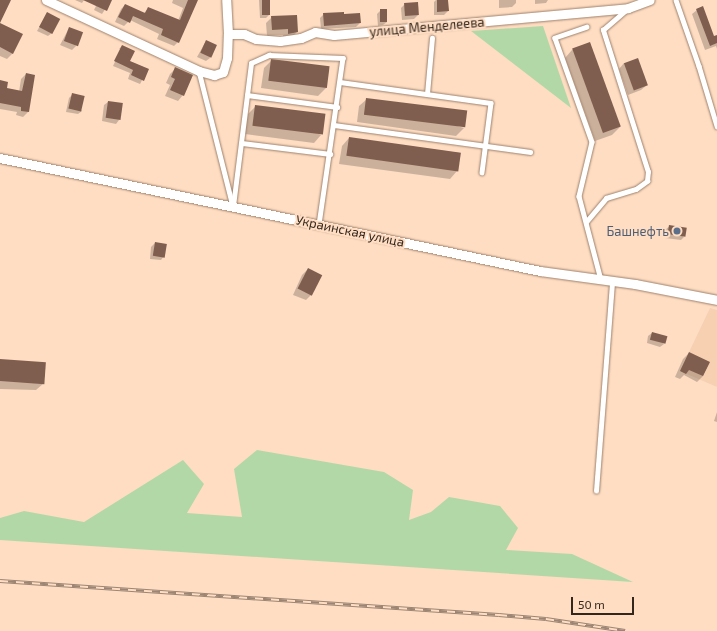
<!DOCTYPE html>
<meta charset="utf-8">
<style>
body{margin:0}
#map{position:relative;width:717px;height:631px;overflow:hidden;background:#feddc3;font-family:"Exo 2",sans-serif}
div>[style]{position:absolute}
.built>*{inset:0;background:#f7d0b2}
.green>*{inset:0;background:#b3d8a7}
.shadow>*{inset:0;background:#0003}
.building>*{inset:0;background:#805e4f;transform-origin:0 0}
.roads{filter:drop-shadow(0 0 1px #9f816a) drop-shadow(0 0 1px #9f816a)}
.service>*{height:4.5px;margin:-2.25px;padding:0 2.25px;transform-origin:2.25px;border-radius:2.25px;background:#fff}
.minor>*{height:9px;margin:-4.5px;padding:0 4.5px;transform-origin:4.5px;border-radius:4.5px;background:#fff}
.rail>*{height:4px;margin-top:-2px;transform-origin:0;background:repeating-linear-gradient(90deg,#feddc3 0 8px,#9c8573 0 16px);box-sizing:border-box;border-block:1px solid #9c8573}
.dots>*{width:11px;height:11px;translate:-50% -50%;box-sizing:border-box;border:2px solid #feddc3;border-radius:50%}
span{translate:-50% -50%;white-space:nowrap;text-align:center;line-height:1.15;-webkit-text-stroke:4px #feddc3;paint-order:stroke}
.street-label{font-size:13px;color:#33271d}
.service-label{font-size:13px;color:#4e5e75}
.right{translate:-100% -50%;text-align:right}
.scale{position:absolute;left:571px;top:597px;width:63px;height:18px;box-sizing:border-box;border:2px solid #33271d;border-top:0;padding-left:5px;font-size:12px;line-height:14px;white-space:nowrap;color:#33271d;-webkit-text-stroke:3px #feddc3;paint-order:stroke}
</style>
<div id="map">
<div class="built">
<i style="clip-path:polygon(710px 308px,717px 310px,717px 387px,680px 371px)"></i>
</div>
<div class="green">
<i style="clip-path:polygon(543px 26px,571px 108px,471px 31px)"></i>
<i style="clip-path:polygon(257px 450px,384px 472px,413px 490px,409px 520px,431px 512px,449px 497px,500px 506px,518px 528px,506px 550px,572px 554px,633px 582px,0 540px,0 518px,24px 511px,84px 522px,183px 460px,204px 484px,187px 513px,242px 517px,234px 469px)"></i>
</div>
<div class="shadow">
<i style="clip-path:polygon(75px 0,84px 0,82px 3px)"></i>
<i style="clip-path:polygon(99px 0,111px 0,102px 14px,94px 10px)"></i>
<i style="clip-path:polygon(173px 0,196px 0,178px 42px,174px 46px,157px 39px,159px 34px,130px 20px,124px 26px,115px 22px,121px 9px,125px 5px,143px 14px,148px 9px,178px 21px,183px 8px,172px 3px)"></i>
<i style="clip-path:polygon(259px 0,269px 0,270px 14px,266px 18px,260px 18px)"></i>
<i style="clip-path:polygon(436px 0,447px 0,448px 11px,444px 15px,434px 15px,434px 2px)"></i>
<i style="clip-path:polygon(499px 0,516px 0,516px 3px,512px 7px,499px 8px)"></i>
<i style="clip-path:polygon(535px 0,548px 0,546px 3px,535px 4px)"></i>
<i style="clip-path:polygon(405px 4px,418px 15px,414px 19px,402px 20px,401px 8px)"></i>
<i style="clip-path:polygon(381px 10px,387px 22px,383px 25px,378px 26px,377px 14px)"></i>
<i style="clip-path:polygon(697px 10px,714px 37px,717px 36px,717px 49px,716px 46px,705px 50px,692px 14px)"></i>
<i style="clip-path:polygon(47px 14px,52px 33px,48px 36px,37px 31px)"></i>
<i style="clip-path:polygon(324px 14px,360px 23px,356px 27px,321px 29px,320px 18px)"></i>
<i style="clip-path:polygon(272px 17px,297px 32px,291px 38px,283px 39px,283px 35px,267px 36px,266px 23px)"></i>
<i style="clip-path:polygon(68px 30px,76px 46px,72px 50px,60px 45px)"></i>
<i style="clip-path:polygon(0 35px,13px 53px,7px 59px,0 56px)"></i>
<i style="clip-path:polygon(206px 41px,210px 58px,206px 61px,197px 57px)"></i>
<i style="clip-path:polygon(590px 44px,620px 127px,612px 135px,595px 141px,565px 58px,572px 50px)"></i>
<i style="clip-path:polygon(122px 46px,129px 61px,148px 69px,140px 84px,128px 79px,130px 73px,113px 66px,121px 49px,119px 49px)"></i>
<i style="clip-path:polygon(272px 60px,329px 67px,326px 88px,318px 96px,261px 88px,264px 68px)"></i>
<i style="clip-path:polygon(624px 63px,647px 85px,641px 90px,628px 95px,619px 69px)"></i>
<i style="clip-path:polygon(176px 68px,183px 95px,178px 101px,165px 96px,170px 85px,166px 83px,170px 74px)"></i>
<i style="clip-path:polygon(26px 74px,28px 112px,23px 117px,16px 115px,17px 112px,0 109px,0 82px,6px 89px,19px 92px,21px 79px)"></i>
<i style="clip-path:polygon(72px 95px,82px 111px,78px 114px,66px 112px,69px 98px)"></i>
<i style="clip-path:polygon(367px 99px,464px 128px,456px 136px,357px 122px,359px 106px)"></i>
<i style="clip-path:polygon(108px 102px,119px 120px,116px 124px,102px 121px,104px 105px)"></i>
<i style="clip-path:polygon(256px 106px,321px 135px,314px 143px,245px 134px,248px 114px)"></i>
<i style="clip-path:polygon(349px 138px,460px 153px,457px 171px,450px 179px,339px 164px,342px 146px)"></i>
<i style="clip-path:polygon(670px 226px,684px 237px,681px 240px,665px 238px,666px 229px)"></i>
<i style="clip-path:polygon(155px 243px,164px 256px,161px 260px,150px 259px,151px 247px)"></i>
<i style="clip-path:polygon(308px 269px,321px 275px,311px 295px,306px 300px,293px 295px,302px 275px)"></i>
<i style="clip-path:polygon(652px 333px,664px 344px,660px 347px,647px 343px,648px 336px)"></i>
<i style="clip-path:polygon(689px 353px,709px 362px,703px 376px,697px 382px,684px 375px,680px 379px,675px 377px,683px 359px)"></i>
<i style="clip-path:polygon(0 360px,44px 383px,36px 390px,0 389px)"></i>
<i style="clip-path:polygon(717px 412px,717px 422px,714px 421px)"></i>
</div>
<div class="building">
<i style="clip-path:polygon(0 0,11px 0,0 23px,23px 34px,13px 54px,0 47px)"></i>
<i style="clip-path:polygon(83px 0,112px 0,107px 11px)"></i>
<i style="clip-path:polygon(188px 0,198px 0,179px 43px,161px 35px,163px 29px,133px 16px,130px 23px,118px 17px,125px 4px,145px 13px,148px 7px,180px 20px)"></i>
<i style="left:262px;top:0;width:8px;height:15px"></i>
<i style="clip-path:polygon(437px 0,448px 0,449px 11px,437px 12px)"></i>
<i style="left:418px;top:2px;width:13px;height:14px;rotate:86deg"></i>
<i style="clip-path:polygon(703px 6px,714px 36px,717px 35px,717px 43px,710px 46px,696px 9px)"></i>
<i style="left:380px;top:9px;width:7px;height:13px"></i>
<i style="left:47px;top:12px;width:15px;height:17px;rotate:28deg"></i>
<i style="clip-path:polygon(344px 12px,344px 14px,360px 13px,361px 23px,324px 26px,323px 13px)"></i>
<i style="clip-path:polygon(297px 15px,298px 32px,288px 34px,288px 29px,272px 30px,271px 16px)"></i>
<i style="left:69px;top:27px;width:15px;height:15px;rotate:20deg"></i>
<i style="left:206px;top:40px;width:12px;height:14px;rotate:24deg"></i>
<i style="left:590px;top:42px;width:90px;height:19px;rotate:70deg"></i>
<i style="clip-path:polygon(122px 45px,135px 51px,130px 61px,149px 69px,144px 81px,131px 75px,133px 70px,114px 61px)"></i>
<i style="left:638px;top:58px;width:29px;height:15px;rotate:70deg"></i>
<i style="left:271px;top:59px;width:59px;height:22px;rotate:7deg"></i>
<i style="clip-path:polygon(175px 67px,193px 75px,184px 96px,170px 90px,175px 79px,171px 77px)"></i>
<i style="clip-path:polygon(26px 73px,35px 75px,29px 112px,21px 111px,21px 107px,0 103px,0 80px,8px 82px,7px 88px,22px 91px)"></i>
<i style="left:72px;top:93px;width:13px;height:16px;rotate:13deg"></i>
<i style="left:366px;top:98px;width:102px;height:17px;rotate:7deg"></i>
<i style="left:108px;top:101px;width:15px;height:17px;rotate:8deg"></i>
<i style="left:255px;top:105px;width:71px;height:21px;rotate:7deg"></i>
<i style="left:349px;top:137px;width:113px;height:19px;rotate:8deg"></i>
<i style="left:669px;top:225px;width:18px;height:9px;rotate:9deg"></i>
<i style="left:155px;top:242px;width:12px;height:14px;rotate:9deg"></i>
<i style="left:308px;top:268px;width:16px;height:23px;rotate:27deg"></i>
<i style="left:652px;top:332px;width:16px;height:8px;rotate:15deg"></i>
<i style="clip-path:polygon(689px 352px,710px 362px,703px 376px,689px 370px,686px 374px,680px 371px)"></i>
<i style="left:0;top:359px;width:46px;height:22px;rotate:4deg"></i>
</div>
<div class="roads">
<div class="service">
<i style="left:676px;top:0;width:70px;rotate:70.8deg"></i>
<i style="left:699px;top:66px;width:63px;rotate:73.3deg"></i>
<i style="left:587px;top:27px;width:34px;rotate:161deg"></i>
<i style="left:555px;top:38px;width:110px;rotate:70.4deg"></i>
<i style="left:592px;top:142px;width:56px;rotate:103.5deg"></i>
<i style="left:579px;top:196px;width:87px;rotate:75.3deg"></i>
<i style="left:199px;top:71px;width:139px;rotate:75.9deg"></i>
<i style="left:233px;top:206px;width:144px;rotate:-82.8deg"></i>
<i style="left:251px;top:63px;width:20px;rotate:-24deg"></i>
<i style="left:269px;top:55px;width:74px;rotate:2.3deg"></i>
<i style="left:343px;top:58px;width:168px;rotate:98.2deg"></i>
<i style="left:340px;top:82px;width:152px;rotate:7.9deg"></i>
<i style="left:491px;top:103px;width:70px;rotate:97.4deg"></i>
<i style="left:427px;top:94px;width:56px;rotate:-84.9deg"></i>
<i style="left:247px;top:95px;width:91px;rotate:7.6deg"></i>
<i style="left:334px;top:125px;width:198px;rotate:7.8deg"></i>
<i style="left:242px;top:143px;width:89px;rotate:7.1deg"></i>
<i style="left:586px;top:222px;width:31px;rotate:-50deg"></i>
<i style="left:606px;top:198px;width:31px;rotate:-17deg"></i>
<i style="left:636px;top:189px;width:14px;rotate:-36deg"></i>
<i style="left:647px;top:181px;width:9px;rotate:-84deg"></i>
<i style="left:648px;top:172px;width:149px;rotate:-107.6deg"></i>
<i style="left:603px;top:30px;width:32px;rotate:-41deg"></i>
<i style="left:596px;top:491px;width:211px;rotate:-85.6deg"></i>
</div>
<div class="minor">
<i style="left:46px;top:0;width:169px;rotate:24.9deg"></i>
<i style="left:199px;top:71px;width:16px;rotate:15deg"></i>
<i style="left:214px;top:75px;width:9px;rotate:-18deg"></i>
<i style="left:223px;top:72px;width:15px;rotate:-74deg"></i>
<i style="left:227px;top:58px;width:24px;rotate:-88deg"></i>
<i style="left:228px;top:34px;width:34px;rotate:-93deg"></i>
<i style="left:228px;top:34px;width:16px"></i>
<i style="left:244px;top:34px;width:13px;rotate:23deg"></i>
<i style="left:256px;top:39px;width:24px;rotate:5deg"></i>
<i style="left:280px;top:41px;width:21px;rotate:-8deg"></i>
<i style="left:301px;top:38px;width:15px;rotate:-23deg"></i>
<i style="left:315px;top:32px;width:19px;rotate:9deg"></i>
<i style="left:334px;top:35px;width:295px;rotate:-5.2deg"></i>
<i style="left:628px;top:8px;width:23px;rotate:-20deg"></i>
<i style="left:0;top:158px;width:552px;rotate:11.82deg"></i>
<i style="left:540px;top:271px;width:96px;rotate:7.8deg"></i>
<i style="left:635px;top:284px;width:84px;rotate:11deg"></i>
</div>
</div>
<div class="rail">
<i style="left:0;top:581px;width:500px;rotate:3.9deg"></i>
<i style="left:499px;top:615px;width:47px;rotate:4.9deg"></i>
<i style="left:546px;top:619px;width:80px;rotate:8.6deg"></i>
</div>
<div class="dots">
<i style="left:677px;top:231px;background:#5c6f8a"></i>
</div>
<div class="street-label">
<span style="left:427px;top:27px;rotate:-5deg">улица Менделеева</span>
<span style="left:350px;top:231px;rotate:12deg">Украинская улица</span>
</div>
<div class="service-label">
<span class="right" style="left:669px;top:231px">Башнефть</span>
</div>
<div class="scale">50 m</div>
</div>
